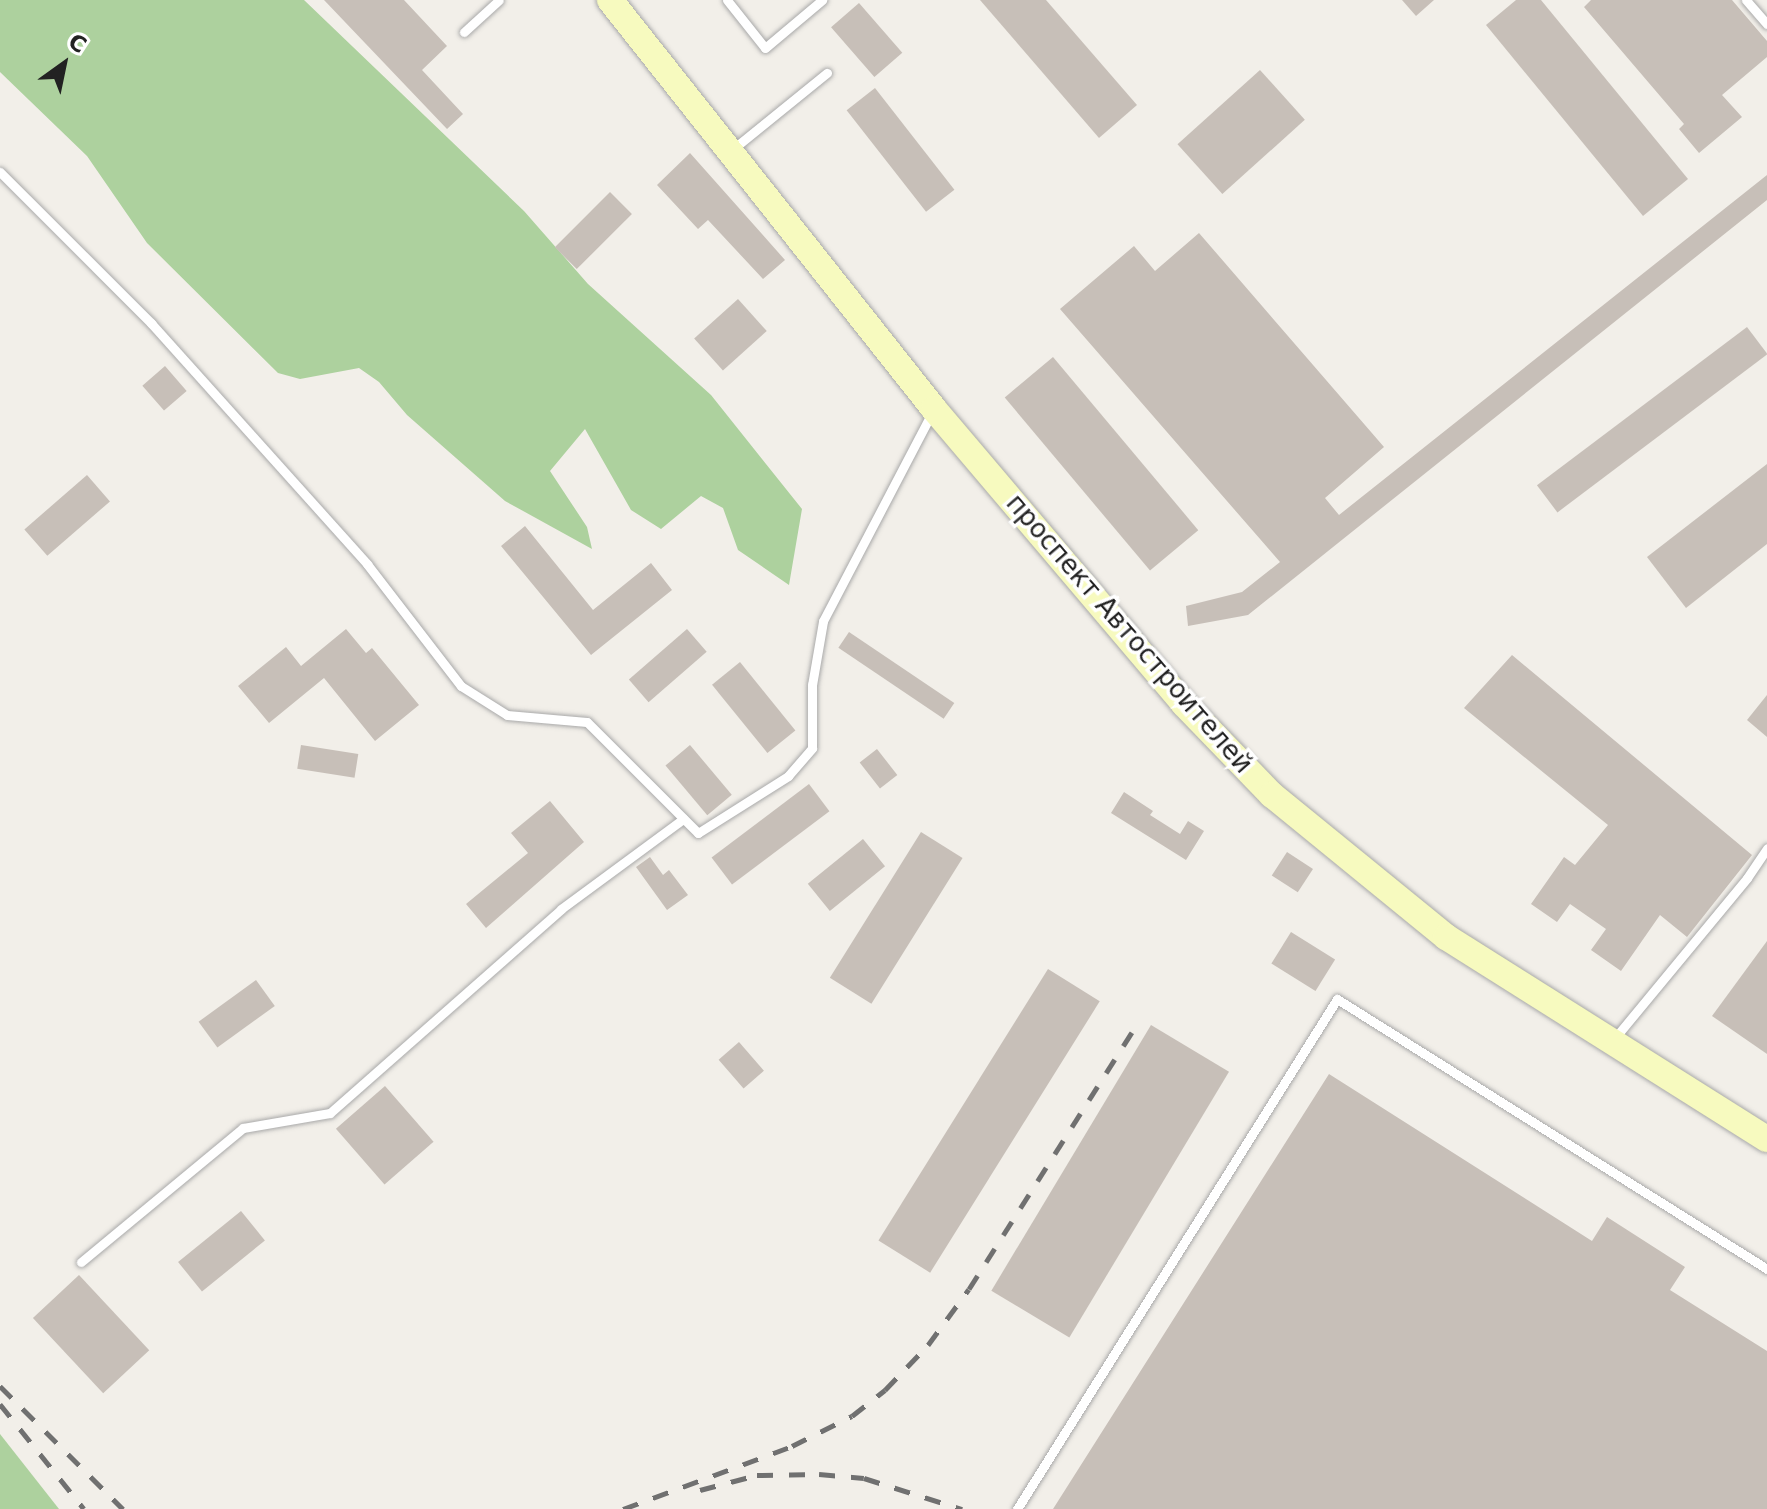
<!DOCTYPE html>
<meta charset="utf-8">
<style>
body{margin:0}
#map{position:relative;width:1767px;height:1509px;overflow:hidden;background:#f2efe9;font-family:"DejaVu Sans",sans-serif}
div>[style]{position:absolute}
.forest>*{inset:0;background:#add19e}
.building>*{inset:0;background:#c7bfb8;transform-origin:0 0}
.roads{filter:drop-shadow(0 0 2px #a9a9a9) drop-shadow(0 0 2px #a9a9a9)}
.service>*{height:9px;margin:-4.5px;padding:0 4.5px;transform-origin:4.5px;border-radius:4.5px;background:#fff}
.secondary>*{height:26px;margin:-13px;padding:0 13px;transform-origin:13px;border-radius:13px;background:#f7fabf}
.rail>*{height:5px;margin-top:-2.5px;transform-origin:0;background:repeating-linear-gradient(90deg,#707070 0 16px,transparent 0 32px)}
span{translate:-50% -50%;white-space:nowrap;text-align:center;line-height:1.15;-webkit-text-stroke:7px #fff;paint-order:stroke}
.street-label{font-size:26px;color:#222}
.north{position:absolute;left:24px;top:24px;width:80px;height:80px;-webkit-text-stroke:6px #fff;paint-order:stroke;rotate:33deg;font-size:22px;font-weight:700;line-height:32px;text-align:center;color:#222}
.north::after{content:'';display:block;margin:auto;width:28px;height:36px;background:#222;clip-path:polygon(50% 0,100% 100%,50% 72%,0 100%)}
</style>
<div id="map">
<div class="forest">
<i style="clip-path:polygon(0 0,304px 0,524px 211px,588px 284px,711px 395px,802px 509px,789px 585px,738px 550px,723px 508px,701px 496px,661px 529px,631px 510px,585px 429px,550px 471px,587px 527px,592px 549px,505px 501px,407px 415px,379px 382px,359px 368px,300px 379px,278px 373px,147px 243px,87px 156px,0 72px)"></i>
<i style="clip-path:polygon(0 1434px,59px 1509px,0 1509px)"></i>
</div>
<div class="building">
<i style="clip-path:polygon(324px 0,404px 0,447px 46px,422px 70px,463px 114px,447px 129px)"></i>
<i style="clip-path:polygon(980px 0,1046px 0,1137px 105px,1099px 138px)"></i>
<i style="clip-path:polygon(1402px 0,1434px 0,1416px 16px)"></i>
<i style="clip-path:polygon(1516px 0,1541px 0,1688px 179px,1643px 216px,1486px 25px)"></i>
<i style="clip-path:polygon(1591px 0,1732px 0,1767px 41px,1767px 57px,1722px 95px,1742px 117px,1699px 153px,1679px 129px,1684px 124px,1584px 7px)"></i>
<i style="left:859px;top:3px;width:66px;height:37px;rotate:49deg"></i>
<i style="left:1260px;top:70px;width:67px;height:111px;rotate:48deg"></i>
<i style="left:875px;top:88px;width:129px;height:36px;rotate:52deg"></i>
<i style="clip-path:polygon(690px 153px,785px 260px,763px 279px,708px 220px,698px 229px,657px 185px)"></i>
<i style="clip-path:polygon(1767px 175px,1767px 200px,1248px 615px,1188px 626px,1186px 606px,1242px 592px,1280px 562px,1060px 309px,1134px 246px,1155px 271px,1199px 233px,1384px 447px,1325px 498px,1339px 515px)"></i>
<i style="left:610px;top:192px;width:31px;height:78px;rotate:45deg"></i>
<i style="left:738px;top:299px;width:43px;height:59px;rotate:48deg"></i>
<i style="left:1747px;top:327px;width:34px;height:263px;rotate:53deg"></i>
<i style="left:1053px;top:357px;width:226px;height:63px;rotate:50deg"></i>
<i style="left:165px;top:366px;width:33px;height:30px;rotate:49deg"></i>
<i style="clip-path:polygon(1767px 464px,1767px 544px,1686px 608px,1647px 557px)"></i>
<i style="left:87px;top:475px;width:35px;height:83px;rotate:49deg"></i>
<i style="clip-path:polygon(525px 526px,593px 610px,651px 563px,672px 590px,591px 655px,501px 546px)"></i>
<i style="clip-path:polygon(346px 629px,366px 653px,372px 648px,419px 705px,375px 741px,324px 678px,269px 723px,238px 686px,286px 647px,301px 666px)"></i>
<i style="left:687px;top:629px;width:30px;height:77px;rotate:49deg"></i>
<i style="left:849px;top:632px;width:127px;height:19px;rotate:34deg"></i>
<i style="clip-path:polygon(1512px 655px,1752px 855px,1687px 937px,1660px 915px,1621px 971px,1591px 950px,1606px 929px,1570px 904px,1557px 922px,1531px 904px,1564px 857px,1575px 865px,1608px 825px,1464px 708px)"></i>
<i style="left:740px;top:662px;width:88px;height:36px;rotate:51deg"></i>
<i style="clip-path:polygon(1767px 695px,1767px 737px,1747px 720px)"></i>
<i style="left:301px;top:745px;width:58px;height:24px;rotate:9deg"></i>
<i style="left:690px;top:745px;width:65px;height:32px;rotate:50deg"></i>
<i style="left:877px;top:749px;width:33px;height:22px;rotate:52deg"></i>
<i style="left:809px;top:784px;width:34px;height:122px;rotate:53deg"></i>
<i style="clip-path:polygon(1124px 792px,1153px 811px,1150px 815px,1180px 834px,1188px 821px,1204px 831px,1186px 860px,1111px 813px)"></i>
<i style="clip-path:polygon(550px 801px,584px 842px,486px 928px,466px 904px,528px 853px,511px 833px)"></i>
<i style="left:921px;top:832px;width:49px;height:172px;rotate:32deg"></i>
<i style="left:863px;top:839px;width:35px;height:71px;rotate:51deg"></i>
<i style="left:1287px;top:852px;width:31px;height:28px;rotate:33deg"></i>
<i style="clip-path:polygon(650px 857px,663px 875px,669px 870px,688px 895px,667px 910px,636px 867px)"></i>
<i style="left:1291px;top:932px;width:52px;height:37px;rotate:32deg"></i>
<i style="clip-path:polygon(1767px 941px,1767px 1054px,1712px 1016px)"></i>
<i style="left:1048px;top:969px;width:61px;height:320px;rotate:32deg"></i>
<i style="left:256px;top:980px;width:32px;height:71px;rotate:54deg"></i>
<i style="left:1151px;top:1025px;width:91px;height:310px;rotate:31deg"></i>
<i style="left:739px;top:1042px;width:38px;height:27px;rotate:49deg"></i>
<i style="clip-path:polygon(1329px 1074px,1592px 1241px,1607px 1217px,1685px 1267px,1670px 1290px,1767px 1351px,1767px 1509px,1053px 1509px)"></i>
<i style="left:385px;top:1086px;width:74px;height:65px;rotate:49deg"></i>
<i style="left:241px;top:1211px;width:38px;height:81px;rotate:51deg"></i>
<i style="left:79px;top:1275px;width:103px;height:63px;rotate:47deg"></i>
</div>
<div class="roads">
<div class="service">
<i style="left:727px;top:0;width:61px;rotate:51.6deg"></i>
<i style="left:765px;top:48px;width:75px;rotate:-40.1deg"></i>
<i style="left:1746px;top:0;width:32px;rotate:49deg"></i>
<i style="left:464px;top:32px;width:47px;rotate:-42.4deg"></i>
<i style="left:733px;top:149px;width:121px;rotate:-39deg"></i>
<i style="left:0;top:172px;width:214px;rotate:45deg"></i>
<i style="left:151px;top:323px;width:324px;rotate:48.1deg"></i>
<i style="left:367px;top:564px;width:154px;rotate:52.4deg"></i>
<i style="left:461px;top:686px;width:54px;rotate:32.2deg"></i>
<i style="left:507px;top:715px;width:80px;rotate:5deg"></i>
<i style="left:587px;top:722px;width:157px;rotate:45deg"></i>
<i style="left:698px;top:833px;width:107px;rotate:-32.3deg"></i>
<i style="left:788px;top:776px;width:37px;rotate:-49deg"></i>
<i style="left:812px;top:748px;width:63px;rotate:-90deg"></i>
<i style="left:812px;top:685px;width:65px;rotate:-80.2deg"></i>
<i style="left:823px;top:621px;width:237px;rotate:-62.4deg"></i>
<i style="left:1614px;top:1039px;width:209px;rotate:-50.4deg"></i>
<i style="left:1747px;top:878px;width:36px;rotate:-56deg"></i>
<i style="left:81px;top:1262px;width:210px;rotate:-39.6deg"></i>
<i style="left:243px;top:1128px;width:88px;rotate:-9.8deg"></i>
<i style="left:330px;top:1113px;width:308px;rotate:-41.4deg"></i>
<i style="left:561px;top:909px;width:152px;rotate:-36.4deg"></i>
<i style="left:1017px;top:1509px;width:602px;rotate:-57.89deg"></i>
<i style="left:1337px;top:999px;width:508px;rotate:32.12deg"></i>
</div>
<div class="secondary">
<i style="left:610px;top:0;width:522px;rotate:51.61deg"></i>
<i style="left:934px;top:409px;width:387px;rotate:49.7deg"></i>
<i style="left:1184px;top:704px;width:127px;rotate:46deg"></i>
<i style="left:1272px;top:795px;width:225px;rotate:39.2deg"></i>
<i style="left:1446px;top:937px;width:379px;rotate:32.2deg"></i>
</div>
</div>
<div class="rail">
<i style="left:0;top:1386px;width:174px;rotate:45deg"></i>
<i style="left:0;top:1404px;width:134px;rotate:51.3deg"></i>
<i style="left:700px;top:1490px;width:59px;rotate:-14.7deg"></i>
<i style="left:757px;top:1475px;width:62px;rotate:-0.9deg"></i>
<i style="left:819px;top:1474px;width:45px;rotate:5.1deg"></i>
<i style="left:864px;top:1478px;width:103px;rotate:17.6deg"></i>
<i style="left:623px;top:1509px;width:180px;rotate:-20.4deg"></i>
<i style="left:792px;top:1446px;width:67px;rotate:-26.6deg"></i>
<i style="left:852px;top:1416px;width:42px;rotate:-38.2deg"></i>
<i style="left:885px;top:1390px;width:62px;rotate:-46.3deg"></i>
<i style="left:928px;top:1345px;width:69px;rotate:-53.8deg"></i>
<i style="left:969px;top:1289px;width:319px;rotate:-57.6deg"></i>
</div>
<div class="street-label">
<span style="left:1129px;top:634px;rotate:49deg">проспект Автостроителей</span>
</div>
<div class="north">С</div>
</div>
